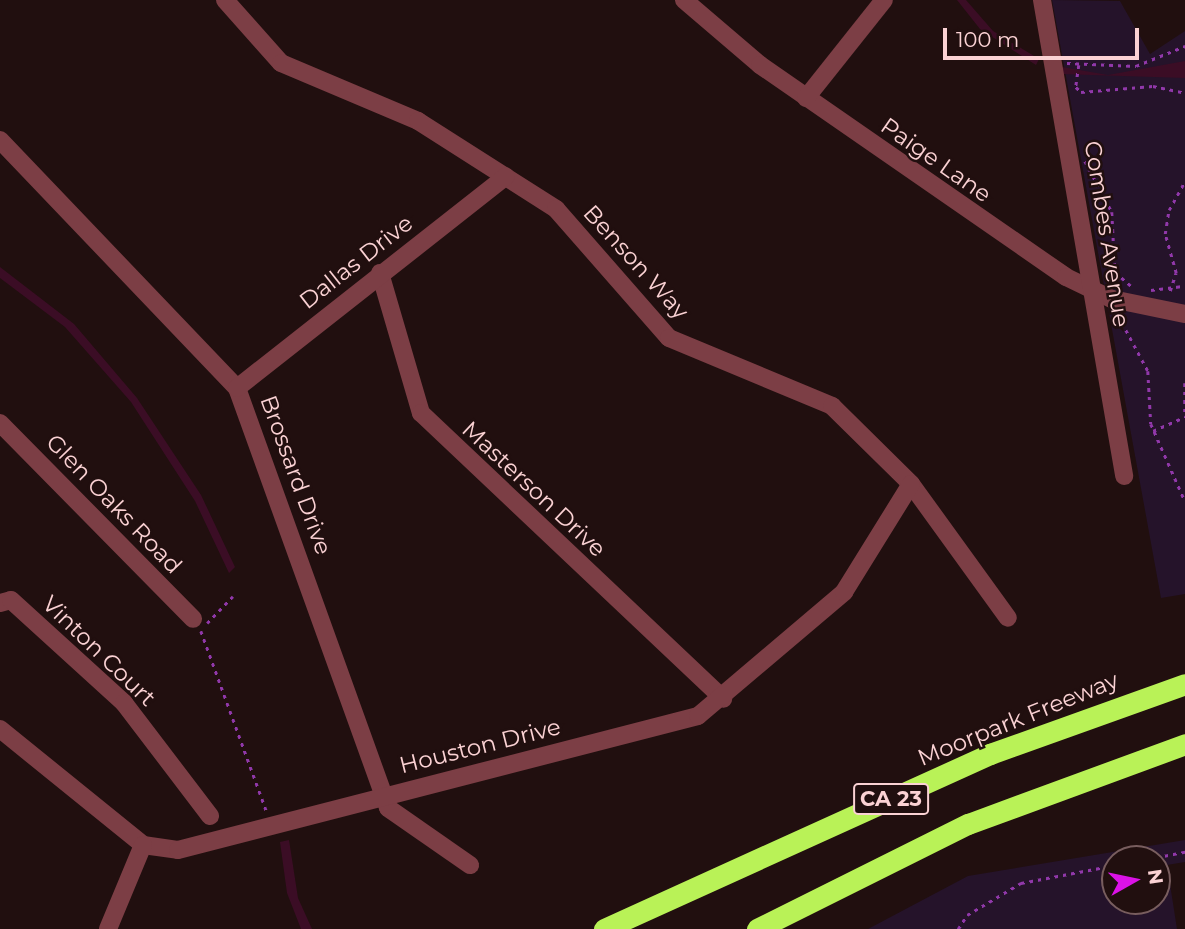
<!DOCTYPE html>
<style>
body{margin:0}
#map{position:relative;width:1185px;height:929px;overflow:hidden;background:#210f0f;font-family:Montserrat,sans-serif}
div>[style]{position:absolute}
.green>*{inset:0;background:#25132a}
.water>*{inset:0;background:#3b0d25}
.path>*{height:2.5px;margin-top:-1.25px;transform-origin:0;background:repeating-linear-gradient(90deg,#9138aa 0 3.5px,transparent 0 8.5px)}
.minor>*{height:18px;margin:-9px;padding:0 9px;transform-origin:9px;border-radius:9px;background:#7c3e45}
.highway>*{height:21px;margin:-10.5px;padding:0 10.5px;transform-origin:10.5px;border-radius:10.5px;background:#b9f257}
span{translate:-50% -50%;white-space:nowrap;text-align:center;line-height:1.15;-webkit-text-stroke:5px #210f0f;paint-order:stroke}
.shield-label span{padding:2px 5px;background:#210f0f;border:2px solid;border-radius:5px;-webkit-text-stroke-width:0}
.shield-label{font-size:21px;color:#fbd2d4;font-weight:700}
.street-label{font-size:23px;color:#fbd2d4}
.north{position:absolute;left:1101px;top:845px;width:70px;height:70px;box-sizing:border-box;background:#210f0f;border:2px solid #785d5e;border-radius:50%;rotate:81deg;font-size:19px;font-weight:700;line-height:28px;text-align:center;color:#fbd2d4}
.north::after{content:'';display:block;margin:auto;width:24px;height:32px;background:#db12e7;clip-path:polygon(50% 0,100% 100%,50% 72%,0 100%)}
.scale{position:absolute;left:943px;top:28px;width:196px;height:32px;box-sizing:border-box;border:4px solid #fbd2d4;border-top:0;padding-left:9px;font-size:21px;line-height:24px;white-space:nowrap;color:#fbd2d4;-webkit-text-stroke:5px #210f0f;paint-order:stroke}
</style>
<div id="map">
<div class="green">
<i style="clip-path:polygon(1052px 0,1120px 1px,1150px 54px,1185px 31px,1185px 594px,1161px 598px)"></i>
<i style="clip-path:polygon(evenodd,1185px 840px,1185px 862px,1167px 865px,1177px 929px,868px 929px,968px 876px,1185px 840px,1115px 859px,1157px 859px,1157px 901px,1115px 901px,1115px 859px)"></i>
</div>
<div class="water">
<i style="clip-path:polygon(957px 0,966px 0,993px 31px,1039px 59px,1036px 65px,980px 29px)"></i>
<i style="clip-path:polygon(1185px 61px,1185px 78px,1060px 74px,1062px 67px,1108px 75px)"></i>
<i style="clip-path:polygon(0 267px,74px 324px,137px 398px,201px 495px,235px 567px,229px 573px,195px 501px,131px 402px,65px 327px,0 278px)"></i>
<i style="clip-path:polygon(289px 840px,298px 898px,312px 929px,301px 929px,287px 893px,280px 842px)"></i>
</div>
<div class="path">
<i style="left:1067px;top:63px;width:69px;rotate:2.5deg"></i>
<i style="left:1136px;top:66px;width:53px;rotate:-22.2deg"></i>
<i style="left:1079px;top:65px;width:22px;rotate:98deg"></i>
<i style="left:1076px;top:87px;width:7px;rotate:45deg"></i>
<i style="left:1081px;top:92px;width:72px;rotate:-4.8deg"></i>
<i style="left:1153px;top:86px;width:33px;rotate:12deg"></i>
<i style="left:1085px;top:161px;width:58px;rotate:62.1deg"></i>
<i style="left:1112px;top:212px;width:60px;rotate:87.1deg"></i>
<i style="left:1115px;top:272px;width:21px;rotate:41deg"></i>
<i style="left:1151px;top:290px;width:34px;rotate:-7deg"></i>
<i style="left:1170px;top:291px;width:19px;rotate:-72deg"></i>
<i style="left:1176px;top:273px;width:41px;rotate:-105.8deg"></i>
<i style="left:1165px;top:234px;width:24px;rotate:-81deg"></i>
<i style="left:1169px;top:210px;width:33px;rotate:-61deg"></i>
<i style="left:1118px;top:315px;width:64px;rotate:61.8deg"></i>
<i style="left:1148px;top:371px;width:53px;rotate:86.8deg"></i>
<i style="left:1151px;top:424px;width:84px;rotate:66.2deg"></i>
<i style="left:1185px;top:383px;width:33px;rotate:90deg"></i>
<i style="left:1153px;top:431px;width:35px;rotate:-24deg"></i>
<i style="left:207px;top:623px;width:37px;rotate:-46deg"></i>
<i style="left:201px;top:631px;width:193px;rotate:70deg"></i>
<i style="left:1148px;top:859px;width:38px;rotate:-11deg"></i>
<i style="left:958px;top:929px;width:17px;rotate:-57deg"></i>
<i style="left:967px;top:915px;width:63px;rotate:-30.7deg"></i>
<i style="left:1021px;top:883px;width:96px;rotate:-10.8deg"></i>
</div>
<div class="minor">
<i style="left:225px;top:0;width:84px;rotate:48.4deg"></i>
<i style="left:281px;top:63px;width:149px;rotate:22.9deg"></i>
<i style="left:418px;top:121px;width:164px;rotate:32.5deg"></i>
<i style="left:556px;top:209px;width:171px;rotate:48.8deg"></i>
<i style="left:669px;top:338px;width:177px;rotate:22.6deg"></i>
<i style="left:832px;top:406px;width:111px;rotate:44.6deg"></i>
<i style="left:911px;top:484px;width:165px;rotate:54.1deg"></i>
<i style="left:684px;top:0;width:100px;rotate:40.5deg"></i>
<i style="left:760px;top:65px;width:372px;rotate:34.7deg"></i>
<i style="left:1066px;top:277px;width:51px;rotate:25.6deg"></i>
<i style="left:1112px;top:299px;width:75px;rotate:11.6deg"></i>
<i style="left:1042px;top:0;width:483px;rotate:80.2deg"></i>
<i style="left:806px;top:98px;width:125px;rotate:-51.5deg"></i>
<i style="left:0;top:140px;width:343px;rotate:46.3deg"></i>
<i style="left:237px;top:388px;width:446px;rotate:70.2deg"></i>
<i style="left:388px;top:808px;width:100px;rotate:34.8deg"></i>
<i style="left:380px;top:273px;width:146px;rotate:73.7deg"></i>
<i style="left:421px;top:413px;width:416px;rotate:43.4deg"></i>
<i style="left:237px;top:388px;width:342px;rotate:-38.2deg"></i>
<i style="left:0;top:423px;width:275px;rotate:45.4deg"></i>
<i style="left:0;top:603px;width:11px;rotate:-15deg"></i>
<i style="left:11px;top:600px;width:153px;rotate:42.3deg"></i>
<i style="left:124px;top:703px;width:142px;rotate:52.7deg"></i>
<i style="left:0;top:729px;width:184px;rotate:39deg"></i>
<i style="left:143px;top:845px;width:35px;rotate:8deg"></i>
<i style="left:178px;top:850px;width:537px;rotate:-14.45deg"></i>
<i style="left:698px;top:716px;width:192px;rotate:-40.3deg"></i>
<i style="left:844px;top:592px;width:127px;rotate:-58.2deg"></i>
<i style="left:108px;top:929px;width:91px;rotate:-67.4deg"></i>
</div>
<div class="highway">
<i style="left:604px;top:929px;width:424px;rotate:-24.4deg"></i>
<i style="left:990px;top:754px;width:207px;rotate:-19.7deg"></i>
<i style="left:757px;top:929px;width:236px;rotate:-26.5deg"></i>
<i style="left:968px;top:824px;width:231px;rotate:-20.2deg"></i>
</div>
<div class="shield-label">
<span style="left:891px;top:799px">CA 23</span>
</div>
<div class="street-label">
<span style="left:936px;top:160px;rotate:35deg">Paige Lane</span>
<span style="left:1107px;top:234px;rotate:81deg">Combes Avenue</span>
<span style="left:356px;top:262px;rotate:-38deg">Dallas Drive</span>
<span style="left:636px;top:262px;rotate:48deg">Benson Way</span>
<span style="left:296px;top:475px;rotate:70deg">Brossard Drive</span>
<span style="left:534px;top:489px;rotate:43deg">Masterson Drive</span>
<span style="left:114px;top:504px;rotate:46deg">Glen Oaks Road</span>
<span style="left:99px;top:651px;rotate:44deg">Vinton Court</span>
<span style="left:1018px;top:719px;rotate:-22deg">Moorpark Freeway</span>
<span style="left:480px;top:746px;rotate:-14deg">Houston Drive</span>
</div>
<div class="north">N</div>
<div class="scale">100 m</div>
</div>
